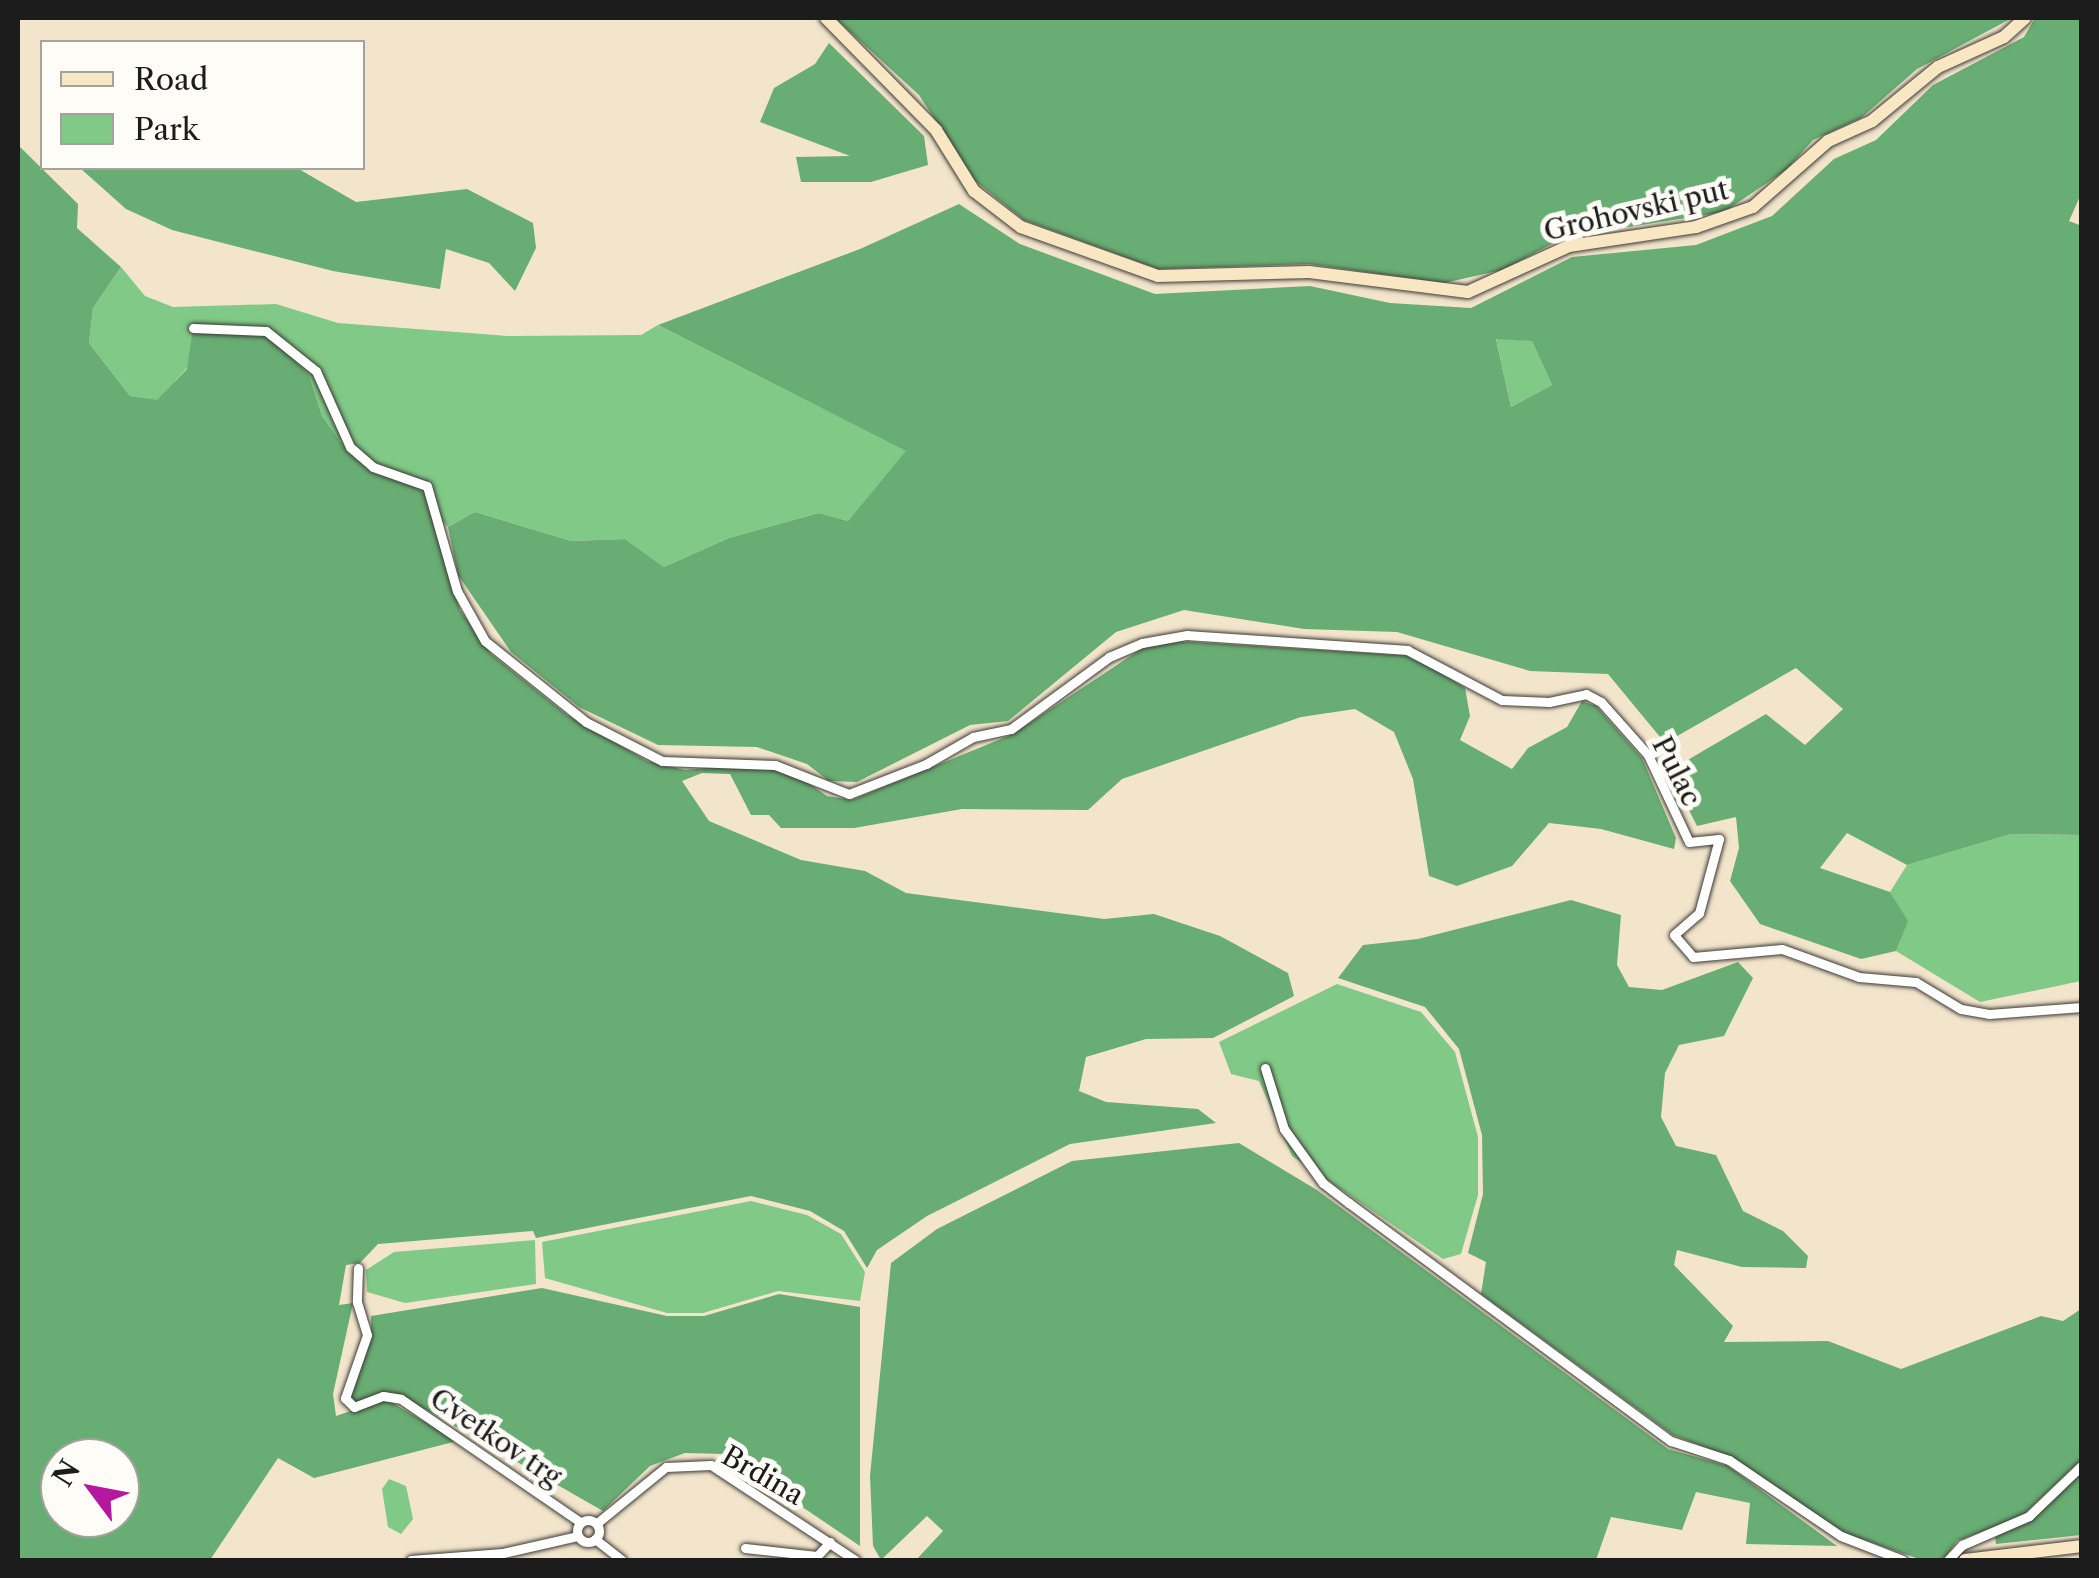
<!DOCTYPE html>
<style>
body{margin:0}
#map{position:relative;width:2099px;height:1578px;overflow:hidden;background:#f3e5cc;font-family:"Libre Caslon Text",serif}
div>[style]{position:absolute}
.green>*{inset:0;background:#80c986}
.forest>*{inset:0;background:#68ad73}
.roads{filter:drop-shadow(0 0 2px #3c3a36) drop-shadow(0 0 2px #3c3a36)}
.street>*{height:9px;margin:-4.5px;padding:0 4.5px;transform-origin:4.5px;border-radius:4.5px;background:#fff}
.street>.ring{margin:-4.5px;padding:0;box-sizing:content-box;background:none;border:9px solid #fff;border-radius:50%}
.secondary>*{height:12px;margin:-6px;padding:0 6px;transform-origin:6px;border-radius:6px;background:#f9e7c3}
span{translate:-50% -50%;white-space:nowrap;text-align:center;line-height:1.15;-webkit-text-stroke:10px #fdfcf7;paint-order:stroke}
.street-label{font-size:28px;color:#1c1c1c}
.frame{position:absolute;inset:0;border:20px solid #1c1c1c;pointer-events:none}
.legend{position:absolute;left:40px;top:40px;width:325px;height:130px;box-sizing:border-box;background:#fdfcf7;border:2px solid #a3a29f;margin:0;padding:12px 18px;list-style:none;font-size:30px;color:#1c1c1c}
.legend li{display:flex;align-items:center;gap:20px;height:50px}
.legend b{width:50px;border:2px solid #a3a29f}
.north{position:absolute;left:40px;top:1438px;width:100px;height:100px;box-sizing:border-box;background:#fdfcf7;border:2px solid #a3a29f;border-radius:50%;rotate:302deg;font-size:28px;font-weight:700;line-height:40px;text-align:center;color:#1c1c1c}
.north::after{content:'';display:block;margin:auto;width:35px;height:45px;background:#b5179e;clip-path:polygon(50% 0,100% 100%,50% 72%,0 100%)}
</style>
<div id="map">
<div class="green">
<i style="clip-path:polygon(121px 267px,145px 296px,173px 307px,276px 304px,338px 323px,508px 336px,641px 335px,658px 325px,907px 451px,848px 521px,819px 513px,729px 538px,664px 567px,625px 539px,571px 541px,475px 512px,448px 527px,404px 482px,371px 472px,347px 451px,322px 416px,309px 375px,266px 332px,187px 368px,157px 401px,130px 396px,89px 343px,93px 308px)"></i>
<i style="clip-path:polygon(1496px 338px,1532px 341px,1552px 385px,1511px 407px)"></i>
<i style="clip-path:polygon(2011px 834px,2081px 835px,2081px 981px,1980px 1002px,1896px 951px,1907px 921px,1890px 892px,1907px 865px)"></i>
<i style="clip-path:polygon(1337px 984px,1421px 1012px,1455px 1052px,1478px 1137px,1478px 1195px,1461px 1254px,1443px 1259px,1292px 1156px,1259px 1081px,1231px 1074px,1219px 1042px)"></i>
<i style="clip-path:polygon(751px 1201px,807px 1215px,841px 1234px,865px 1272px,860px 1301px,778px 1291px,703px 1313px,667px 1313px,545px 1278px,542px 1242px)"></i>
<i style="clip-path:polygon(535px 1240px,536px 1284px,405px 1303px,367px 1292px,366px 1270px,394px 1252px)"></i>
<i style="clip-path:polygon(389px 1479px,406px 1486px,413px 1519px,401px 1534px,388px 1527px,382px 1489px)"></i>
</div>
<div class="forest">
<i style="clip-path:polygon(835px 18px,2012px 18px,1917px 69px,1861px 118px,1813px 140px,1786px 170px,1724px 212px,1565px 237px,1502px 270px,1444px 283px,1309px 264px,1158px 269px,1024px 220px,974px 180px,919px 95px)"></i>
<i style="clip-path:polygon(evenodd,2035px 18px,2081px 18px,2081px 194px,2069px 221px,2082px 226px,2081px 835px,2011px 834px,1907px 865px,1847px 833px,1820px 868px,1890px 892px,1908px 921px,1896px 951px,1861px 959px,1760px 924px,1730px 881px,1739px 848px,1736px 817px,1697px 826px,1669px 771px,1766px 714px,1805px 745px,1843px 709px,1796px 668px,1665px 743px,1608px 674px,1530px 671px,1397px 632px,1304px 629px,1184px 610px,1116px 632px,1008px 721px,970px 725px,857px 782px,829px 781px,807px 764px,757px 747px,658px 745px,579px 707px,511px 652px,458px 575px,448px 527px,475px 512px,571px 541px,625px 539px,664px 567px,729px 538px,819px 513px,848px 521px,906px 451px,658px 325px,860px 249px,959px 204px,1020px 244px,1155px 294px,1310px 286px,1390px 303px,1471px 308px,1572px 257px,1696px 245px,1772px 216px,1834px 159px,1876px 140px,1933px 85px,2024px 37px,2035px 18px,1496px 339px,1532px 341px,1552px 385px,1511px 407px,1496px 339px)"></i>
<i style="clip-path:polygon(829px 43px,924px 136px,928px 165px,871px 182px,801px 182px,796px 157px,850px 156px,760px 122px,774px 88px,815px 64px)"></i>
<i style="clip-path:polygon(evenodd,18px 145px,78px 204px,77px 228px,121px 267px,93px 308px,89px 343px,130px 396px,157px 400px,187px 369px,193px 328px,266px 331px,309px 375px,322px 416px,347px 451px,371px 472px,417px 487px,428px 498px,460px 610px,491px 654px,567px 715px,647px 761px,685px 770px,747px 764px,797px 775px,827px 796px,852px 800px,1013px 734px,1144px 647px,1176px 641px,1415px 656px,1465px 688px,1470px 716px,1460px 740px,1512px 769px,1528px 748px,1567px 727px,1582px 701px,1596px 706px,1642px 758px,1676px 838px,1674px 849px,1601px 829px,1549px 823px,1512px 866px,1457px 886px,1429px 876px,1413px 779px,1394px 732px,1355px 709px,1301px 717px,1122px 779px,1088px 810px,962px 809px,854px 828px,781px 828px,769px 815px,751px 815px,730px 774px,702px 773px,682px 781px,709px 821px,801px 860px,865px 871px,906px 893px,1104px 919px,1154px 914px,1220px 936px,1288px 973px,1294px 996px,1213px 1038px,1146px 1039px,1086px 1057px,1079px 1091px,1106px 1102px,1198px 1109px,1216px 1123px,1070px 1144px,927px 1216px,877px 1250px,867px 1268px,844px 1231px,810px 1211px,751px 1196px,536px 1238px,533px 1231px,378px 1244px,360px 1263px,346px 1265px,339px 1305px,353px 1303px,333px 1394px,336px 1416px,386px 1399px,457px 1441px,314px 1478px,278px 1458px,210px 1560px,18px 1560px,18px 145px,60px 1458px,120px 1458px,120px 1518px,60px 1518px,60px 1458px)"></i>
<i style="clip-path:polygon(80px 168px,297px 168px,356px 202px,467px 189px,533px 223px,536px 248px,515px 291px,489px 263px,446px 249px,440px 289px,333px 271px,172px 230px,126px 209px)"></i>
<i style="clip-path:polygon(1571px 900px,1621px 915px,1617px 965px,1629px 987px,1662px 990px,1738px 962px,1753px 978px,1724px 1036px,1679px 1045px,1665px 1073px,1661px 1117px,1676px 1146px,1716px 1155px,1743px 1211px,1783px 1231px,1808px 1256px,1806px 1268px,1742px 1267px,1677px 1250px,1674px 1265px,1733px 1326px,1724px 1342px,1828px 1341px,1901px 1369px,2041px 1316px,2063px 1321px,2081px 1309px,2081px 1460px,2022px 1516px,1957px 1541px,1943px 1560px,1922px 1560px,1844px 1533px,1731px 1457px,1673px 1435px,1481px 1294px,1486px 1262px,1468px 1253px,1483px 1194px,1482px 1135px,1459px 1049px,1425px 1007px,1338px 978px,1363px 945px,1418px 939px)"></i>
<i style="clip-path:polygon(1239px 1143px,1317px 1190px,1668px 1449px,1728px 1466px,1837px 1546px,1746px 1544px,1750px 1503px,1696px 1492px,1682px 1530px,1611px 1517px,1596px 1560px,916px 1560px,943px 1531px,927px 1516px,881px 1560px,873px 1546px,870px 1476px,891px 1263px,937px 1229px,1072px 1161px)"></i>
<i style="clip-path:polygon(542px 1288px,667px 1316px,704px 1316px,779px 1294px,860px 1307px,860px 1546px,724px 1454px,685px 1453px,650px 1466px,603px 1511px,402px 1396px,357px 1403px,349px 1395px,371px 1338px,371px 1316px)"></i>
<i style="clip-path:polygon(2081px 1470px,2081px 1535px,1996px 1544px,1995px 1537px,2032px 1519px)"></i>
</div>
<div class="roads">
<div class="street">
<i style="left:193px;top:328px;width:73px;rotate:2.4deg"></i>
<i style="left:266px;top:331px;width:64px;rotate:38.7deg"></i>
<i style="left:316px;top:371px;width:83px;rotate:65.9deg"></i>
<i style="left:350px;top:447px;width:30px;rotate:41deg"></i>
<i style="left:373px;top:467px;width:57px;rotate:19.4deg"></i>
<i style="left:427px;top:486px;width:109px;rotate:74.1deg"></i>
<i style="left:457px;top:591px;width:57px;rotate:60.8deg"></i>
<i style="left:485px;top:641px;width:129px;rotate:38.7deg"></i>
<i style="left:586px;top:722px;width:85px;rotate:27.2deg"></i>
<i style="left:662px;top:761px;width:113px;rotate:2deg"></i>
<i style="left:775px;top:765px;width:79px;rotate:21.4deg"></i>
<i style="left:849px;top:794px;width:83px;rotate:-21.3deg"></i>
<i style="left:926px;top:764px;width:54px;rotate:-29.9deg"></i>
<i style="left:973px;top:737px;width:39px;rotate:-12deg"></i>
<i style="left:1011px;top:729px;width:122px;rotate:-36.3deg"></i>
<i style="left:1109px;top:657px;width:36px;rotate:-23deg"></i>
<i style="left:1142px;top:643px;width:46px;rotate:-10.1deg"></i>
<i style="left:1187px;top:635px;width:221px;rotate:3.9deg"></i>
<i style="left:1407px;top:650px;width:107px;rotate:27.8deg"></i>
<i style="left:1502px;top:700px;width:47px;rotate:2.4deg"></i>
<i style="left:1549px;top:702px;width:38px;rotate:-12deg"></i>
<i style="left:1586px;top:694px;width:17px;rotate:28deg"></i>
<i style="left:1601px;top:702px;width:71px;rotate:48.4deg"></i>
<i style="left:1648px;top:755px;width:96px;rotate:64.8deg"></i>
<i style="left:1689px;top:842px;width:30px;rotate:-6deg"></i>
<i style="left:1719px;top:839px;width:77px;rotate:105.1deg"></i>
<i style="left:1699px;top:913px;width:33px;rotate:139deg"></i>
<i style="left:1674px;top:935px;width:29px;rotate:49deg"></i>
<i style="left:1693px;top:957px;width:89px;rotate:-5.1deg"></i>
<i style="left:1782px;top:949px;width:82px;rotate:20deg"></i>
<i style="left:1859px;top:977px;width:57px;rotate:5deg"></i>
<i style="left:1916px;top:982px;width:52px;rotate:31deg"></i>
<i style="left:1961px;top:1009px;width:28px;rotate:10deg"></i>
<i style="left:1989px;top:1014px;width:93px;rotate:-4.3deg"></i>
<i style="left:1265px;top:1068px;width:64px;rotate:72.7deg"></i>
<i style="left:1284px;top:1129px;width:67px;rotate:54.2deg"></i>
<i style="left:1323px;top:1183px;width:33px;rotate:38deg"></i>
<i style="left:1349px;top:1203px;width:400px;rotate:36.5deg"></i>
<i style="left:1671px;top:1441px;width:61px;rotate:18.1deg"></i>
<i style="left:1729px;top:1460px;width:135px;rotate:34.2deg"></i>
<i style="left:1841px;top:1536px;width:66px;rotate:21.2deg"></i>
<i style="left:358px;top:1268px;width:34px;rotate:92deg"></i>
<i style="left:357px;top:1302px;width:34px;rotate:73deg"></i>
<i style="left:367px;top:1335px;width:67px;rotate:109.2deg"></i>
<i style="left:345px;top:1398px;width:13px;rotate:45deg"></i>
<i style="left:354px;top:1407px;width:31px;rotate:-21deg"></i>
<i style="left:383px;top:1396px;width:18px;rotate:9deg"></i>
<i style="left:401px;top:1399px;width:217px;rotate:34.5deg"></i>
<i class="ring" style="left:577px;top:1520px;width:13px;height:13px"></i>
<i style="left:597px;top:1523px;width:89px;rotate:-39.1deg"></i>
<i style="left:666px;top:1467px;width:45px;rotate:-2.5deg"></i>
<i style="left:711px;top:1465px;width:173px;rotate:33.4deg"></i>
<i style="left:595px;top:1539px;width:34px;rotate:38deg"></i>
<i style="left:745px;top:1548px;width:72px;rotate:6.3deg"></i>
<i style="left:817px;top:1556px;width:19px;rotate:-47deg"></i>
<i style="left:411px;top:1560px;width:92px;rotate:-4.4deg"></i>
<i style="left:503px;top:1553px;width:76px;rotate:-12.9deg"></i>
<i style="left:1948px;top:1560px;width:21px;rotate:-47deg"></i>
<i style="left:1962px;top:1545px;width:73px;rotate:-23.4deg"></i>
<i style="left:2029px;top:1516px;width:74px;rotate:-43.9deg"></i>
</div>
<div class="secondary">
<i style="left:826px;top:18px;width:157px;rotate:45.5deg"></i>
<i style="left:936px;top:130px;width:72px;rotate:58.1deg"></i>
<i style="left:974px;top:191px;width:59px;rotate:37.5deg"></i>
<i style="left:1021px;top:227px;width:145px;rotate:19.7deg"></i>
<i style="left:1158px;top:276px;width:151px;rotate:-1.5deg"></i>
<i style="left:1309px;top:272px;width:160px;rotate:7.2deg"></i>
<i style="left:1468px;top:292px;width:111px;rotate:-24.5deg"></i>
<i style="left:1569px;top:246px;width:128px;rotate:-8.5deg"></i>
<i style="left:1696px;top:227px;width:60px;rotate:-19.3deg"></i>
<i style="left:1753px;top:207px;width:100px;rotate:-41.3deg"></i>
<i style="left:1828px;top:141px;width:48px;rotate:-24.4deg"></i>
<i style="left:1872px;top:121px;width:85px;rotate:-39.3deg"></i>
<i style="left:1938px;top:67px;width:72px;rotate:-24.4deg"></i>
<i style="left:2004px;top:37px;width:28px;rotate:-42deg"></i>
<i style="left:1965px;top:1560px;width:118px;rotate:-6.8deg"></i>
</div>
</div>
<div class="street-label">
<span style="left:1636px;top:210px;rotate:-13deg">Grohovski put</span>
<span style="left:1677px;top:771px;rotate:63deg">Pulac</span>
<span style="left:496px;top:1437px;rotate:34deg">Cvetkov trg</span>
<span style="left:763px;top:1475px;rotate:30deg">Brdina</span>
</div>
<div class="frame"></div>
<ul class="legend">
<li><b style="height:12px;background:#f9e7c3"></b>Road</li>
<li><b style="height:28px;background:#80c986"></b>Park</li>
</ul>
<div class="north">N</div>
</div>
